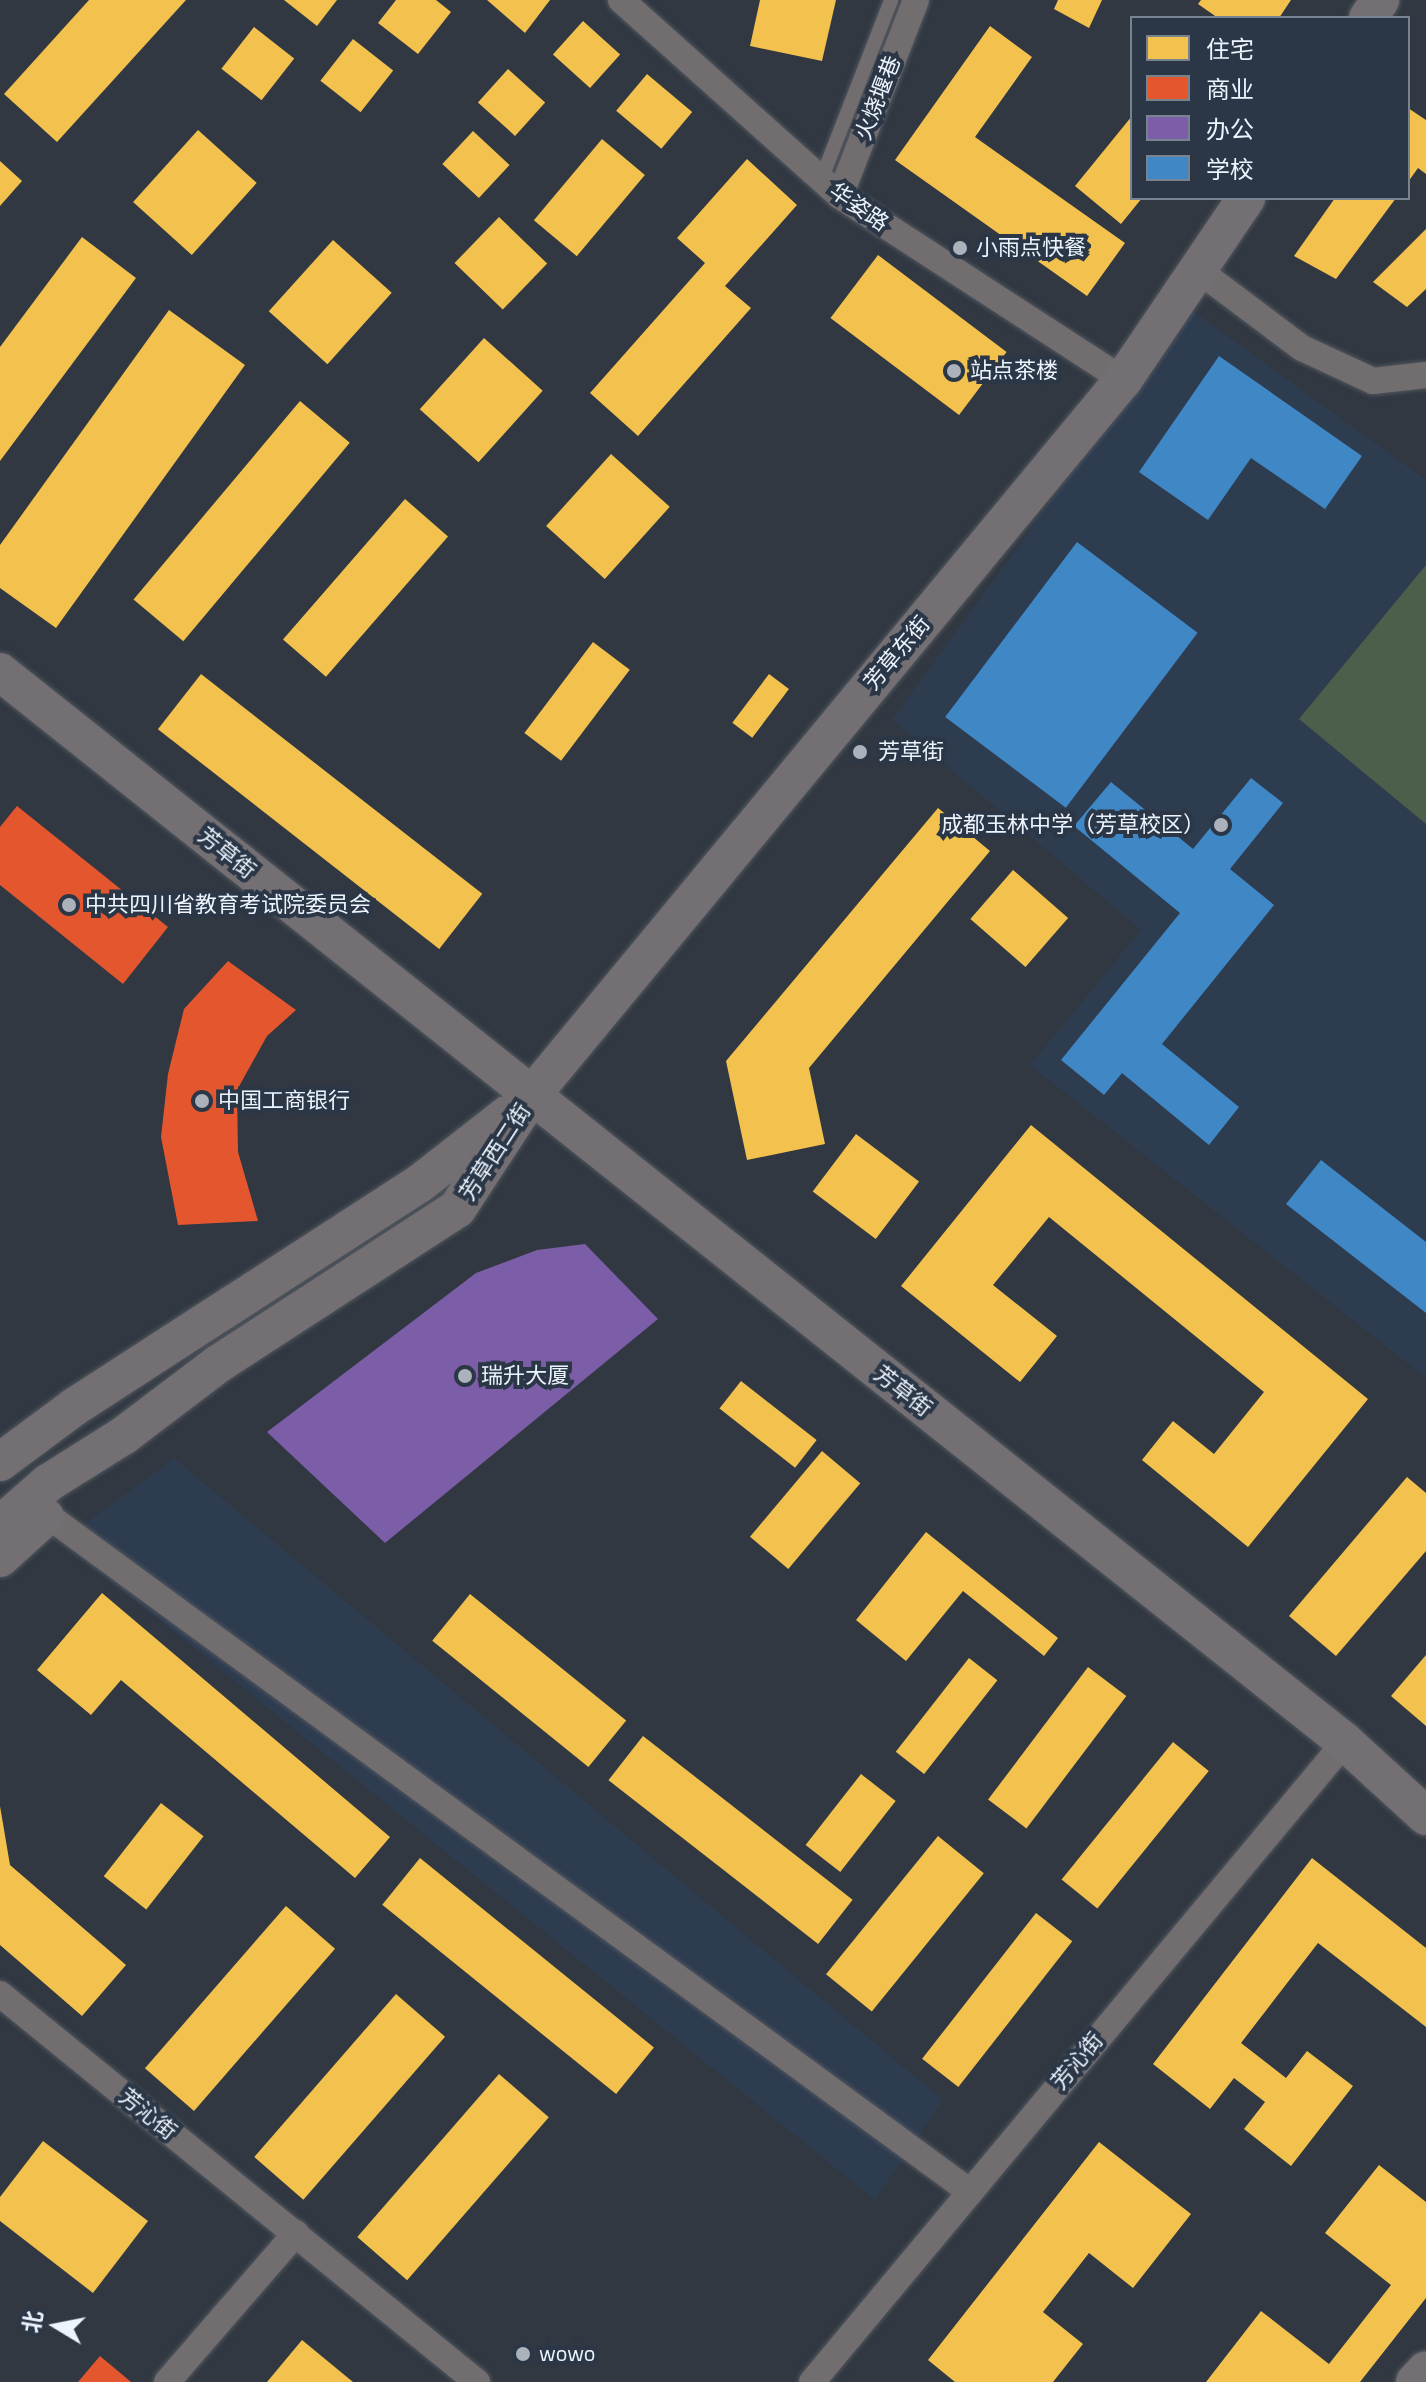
<!DOCTYPE html>
<meta charset="utf-8">
<style>
body{margin:0}
#map{position:relative;width:1426px;height:2382px;overflow:hidden;background:#313841;font-family:"Titillium Web","Noto Sans SC",sans-serif}
div>[style]{position:absolute}
.built>*{inset:0;background:#2e3c50}
.green>*{inset:0;background:#4b5f4b}
.homes>*{inset:0;background:#f2c14e;transform-origin:0 0}
.shops>*{inset:0;background:#e4572e}
.offices>*{inset:0;background:#7b5ea7}
.schools>*{inset:0;background:#3f88c5;transform-origin:0 0}
.roads{filter:drop-shadow(0 0 2px #51565e) drop-shadow(0 0 2px #51565e)}
.lane>*{height:14px;margin:-7px;padding:0 7px;transform-origin:7px;border-radius:7px;background:#726d6f}
.street>*{height:26px;margin:-13px;padding:0 13px;transform-origin:13px;border-radius:13px;background:#726d6f}
.secondary>*{height:38px;margin:-19px;padding:0 19px;transform-origin:19px;border-radius:19px;background:#736f73}
.dots>*{width:22px;height:22px;translate:-50% -50%;box-sizing:border-box;border:4px solid #2b3747;border-radius:50%}
span{translate:-50% -50%;white-space:nowrap;text-align:center;line-height:1.15;-webkit-text-stroke:8px #2b3747;paint-order:stroke}
.street-label{font-size:22px;color:#ecf4fe}
.poi-label{font-size:22px;color:#ecf4fe}
.left{translate:0 -50%;text-align:left}
.right{translate:-100% -50%;text-align:right}
.legend{position:absolute;left:1130px;top:16px;width:280px;height:184px;box-sizing:border-box;background:#2b3747;border:2px solid #788390;margin:0;padding:10px 14px;list-style:none;font-size:24px;color:#ecf4fe}
.legend li{display:flex;align-items:center;gap:16px;height:40px}
.legend b{width:40px;border:2px solid #788390}
.north{position:absolute;left:16px;top:2286px;width:80px;height:80px;-webkit-text-stroke:6px #2b3747;paint-order:stroke;rotate:280deg;font-size:22px;font-weight:700;line-height:32px;text-align:center;color:#ecf4fe}
.north::after{content:'';display:block;margin:auto;width:28px;height:36px;background:#ecf4fe;clip-path:polygon(50% 0,100% 100%,50% 72%,0 100%)}
</style>
<div id="map">
<div class="built">
<i style="clip-path:polygon(1190px 309px,1426px 480px,1426px 1378px,1030px 1065px,1141px 930px,892px 720px)"></i>
<i style="clip-path:polygon(174px 1458px,943px 2100px,875px 2200px,62px 1541px)"></i>
</div>
<div class="green">
<i style="clip-path:polygon(1426px 565px,1426px 824px,1299px 719px)"></i>
</div>
<div class="homes">
<i style="clip-path:polygon(89px 0,186px 0,57px 142px,4px 94px)"></i>
<i style="clip-path:polygon(284px 0,337px 0,317px 26px)"></i>
<i style="clip-path:polygon(396px 0,436px 0,451px 12px,418px 54px,378px 23px)"></i>
<i style="clip-path:polygon(487px 0,550px 0,525px 33px)"></i>
<i style="clip-path:polygon(760px 0,836px 0,822px 61px,750px 46px)"></i>
<i style="clip-path:polygon(1058px 0,1102px 0,1089px 28px,1054px 9px)"></i>
<i style="clip-path:polygon(1201px 0,1291px 0,1279px 18px,1218px 18px,1198px 4px)"></i>
<i style="left:583px;top:21px;width:50px;height:45px;rotate:42deg"></i>
<i style="clip-path:polygon(990px 26px,1032px 57px,975px 137px,1125px 243px,1087px 296px,895px 160px)"></i>
<i style="left:254px;top:27px;width:51px;height:53px;rotate:38deg"></i>
<i style="left:353px;top:39px;width:51px;height:53px;rotate:38deg"></i>
<i style="left:508px;top:69px;width:50px;height:45px;rotate:42deg"></i>
<i style="left:647px;top:74px;width:59px;height:48px;rotate:40deg"></i>
<i style="clip-path:polygon(1408px 108px,1426px 120px,1426px 174px,1418px 168px,1408px 182px)"></i>
<i style="clip-path:polygon(1132px 116px,1132px 198px,1142px 198px,1121px 224px,1075px 186px)"></i>
<i style="left:198px;top:130px;width:79px;height:97px;rotate:42deg"></i>
<i style="left:473px;top:131px;width:50px;height:45px;rotate:43deg"></i>
<i style="left:602px;top:139px;width:56px;height:106px;rotate:40deg"></i>
<i style="clip-path:polygon(747px 159px,797px 205px,725px 286px,751px 308px,638px 436px,590px 393px,705px 263px,677px 238px)"></i>
<i style="clip-path:polygon(0 161px,22px 181px,0 206px)"></i>
<i style="clip-path:polygon(1335px 198px,1396px 198px,1336px 279px,1294px 256px)"></i>
<i style="left:499px;top:217px;width:67px;height:64px;rotate:44deg"></i>
<i style="clip-path:polygon(1426px 229px,1426px 289px,1407px 307px,1373px 282px)"></i>
<i style="clip-path:polygon(82px 237px,136px 278px,0 461px,0 347px)"></i>
<i style="left:333px;top:240px;width:79px;height:96px;rotate:42deg"></i>
<i style="left:878px;top:255px;width:161px;height:79px;rotate:37deg"></i>
<i style="clip-path:polygon(169px 310px,245px 365px,56px 628px,0 588px,0 545px)"></i>
<i style="left:484px;top:338px;width:79px;height:96px;rotate:42deg"></i>
<i style="left:300px;top:401px;width:65px;height:259px;rotate:40deg"></i>
<i style="left:611px;top:454px;width:79px;height:97px;rotate:42deg"></i>
<i style="left:405px;top:499px;width:57px;height:186px;rotate:41deg"></i>
<i style="left:593px;top:642px;width:46px;height:114px;rotate:37deg"></i>
<i style="left:201px;top:674px;width:357px;height:70px;rotate:38deg"></i>
<i style="left:769px;top:674px;width:25px;height:61px;rotate:37deg"></i>
<i style="clip-path:polygon(938px 808px,990px 851px,809px 1068px,825px 1144px,747px 1160px,726px 1061px)"></i>
<i style="left:1013px;top:870px;width:73px;height:65px;rotate:41deg"></i>
<i style="clip-path:polygon(1031px 1125px,1368px 1399px,1248px 1547px,1142px 1460px,1173px 1421px,1214px 1454px,1264px 1392px,1049px 1217px,993px 1285px,1057px 1336px,1020px 1382px,901px 1286px)"></i>
<i style="left:856px;top:1134px;width:79px;height:72px;rotate:37deg"></i>
<i style="left:741px;top:1381px;width:96px;height:35px;rotate:38deg"></i>
<i style="left:822px;top:1451px;width:50px;height:112px;rotate:40deg"></i>
<i style="clip-path:polygon(1407px 1477px,1426px 1493px,1426px 1551px,1336px 1656px,1289px 1616px)"></i>
<i style="clip-path:polygon(926px 1532px,1058px 1638px,1044px 1656px,963px 1591px,906px 1661px,856px 1620px)"></i>
<i style="clip-path:polygon(102px 1593px,390px 1837px,355px 1878px,121px 1680px,91px 1715px,37px 1670px)"></i>
<i style="left:470px;top:1594px;width:201px;height:60px;rotate:39deg"></i>
<i style="clip-path:polygon(1426px 1655px,1426px 1726px,1391px 1696px)"></i>
<i style="left:969px;top:1658px;width:36px;height:119px;rotate:38deg"></i>
<i style="left:1088px;top:1667px;width:48px;height:166px;rotate:37deg"></i>
<i style="left:643px;top:1736px;width:266px;height:56px;rotate:38deg"></i>
<i style="left:1173px;top:1742px;width:46px;height:177px;rotate:39deg"></i>
<i style="left:861px;top:1774px;width:44px;height:90px;rotate:38deg"></i>
<i style="left:161px;top:1803px;width:54px;height:93px;rotate:38deg"></i>
<i style="clip-path:polygon(0 1806px,10px 1865px,126px 1965px,82px 2016px,0 1945px)"></i>
<i style="left:938px;top:1836px;width:59px;height:178px;rotate:39deg"></i>
<i style="left:420px;top:1858px;width:301px;height:60px;rotate:39deg"></i>
<i style="clip-path:polygon(1312px 1858px,1426px 1948px,1426px 2027px,1318px 1943px,1241px 2043px,1286px 2078px,1307px 2051px,1353px 2086px,1291px 2166px,1244px 2129px,1265px 2102px,1234px 2078px,1210px 2109px,1153px 2064px)"></i>
<i style="left:286px;top:1906px;width:65px;height:215px;rotate:41deg"></i>
<i style="left:1036px;top:1913px;width:46px;height:185px;rotate:38deg"></i>
<i style="left:396px;top:1994px;width:65px;height:216px;rotate:41deg"></i>
<i style="left:499px;top:2074px;width:66px;height:216px;rotate:41deg"></i>
<i style="clip-path:polygon(43px 2141px,148px 2221px,93px 2293px,0 2221px,0 2197px)"></i>
<i style="clip-path:polygon(1099px 2142px,1191px 2214px,1133px 2288px,1089px 2253px,1043px 2312px,1083px 2344px,1053px 2382px,955px 2382px,928px 2360px)"></i>
<i style="clip-path:polygon(1379px 2165px,1426px 2202px,1426px 2298px,1360px 2382px,1206px 2382px,1261px 2311px,1329px 2364px,1391px 2285px,1325px 2233px)"></i>
<i style="clip-path:polygon(302px 2340px,353px 2382px,267px 2382px)"></i>
</div>
<div class="shops">
<i style="clip-path:polygon(17px 806px,168px 927px,123px 984px,0 885px,0 827px)"></i>
<i style="clip-path:polygon(228px 961px,296px 1010px,267px 1036px,237px 1090px,238px 1152px,258px 1221px,178px 1225px,161px 1137px,168px 1074px,184px 1009px)"></i>
<i style="clip-path:polygon(100px 2356px,131px 2382px,78px 2382px)"></i>
</div>
<div class="offices">
<i style="clip-path:polygon(585px 1244px,658px 1319px,385px 1543px,267px 1432px,476px 1273px,537px 1250px)"></i>
</div>
<div class="schools">
<i style="clip-path:polygon(1219px 356px,1362px 456px,1325px 509px,1251px 458px,1208px 520px,1139px 472px)"></i>
<i style="left:1077px;top:542px;width:151px;height:219px;rotate:37deg"></i>
<i style="clip-path:polygon(1251px 778px,1283px 803px,1230px 869px,1274px 905px,1162px 1044px,1239px 1107px,1209px 1145px,1122px 1073px,1104px 1095px,1061px 1060px,1180px 913px,1074px 826px,1111px 782px,1193px 849px)"></i>
<i style="clip-path:polygon(1321px 1160px,1426px 1242px,1426px 1313px,1286px 1204px)"></i>
</div>
<div class="roads">
<div class="lane">
<i style="left:821px;top:180px;width:193px;rotate:-68.7deg"></i>
</div>
<div class="street">
<i style="left:621px;top:0;width:294px;rotate:41.8deg"></i>
<i style="left:840px;top:196px;width:338px;rotate:33deg"></i>
<i style="left:840px;top:196px;width:210px;rotate:-68.8deg"></i>
<i style="left:1198px;top:270px;width:130px;rotate:36.9deg"></i>
<i style="left:1302px;top:348px;width:78px;rotate:24.9deg"></i>
<i style="left:1373px;top:381px;width:53px;rotate:-6.5deg"></i>
<i style="left:47px;top:1515px;width:1143px;rotate:36.25deg"></i>
<i style="left:0;top:1994px;width:615px;rotate:39.13deg"></i>
<i style="left:167px;top:2382px;width:197px;rotate:-49.1deg"></i>
<i style="left:812px;top:2382px;width:833px;rotate:-50.21deg"></i>
</div>
<div class="secondary">
<i style="left:1368px;top:18px;width:22px;rotate:-56deg"></i>
<i style="left:0;top:672px;width:1719px;rotate:38.5deg"></i>
<i style="left:1345px;top:1742px;width:110px;rotate:42.4deg"></i>
<i style="left:0;top:1462px;width:92px;rotate:-36.6deg"></i>
<i style="left:74px;top:1407px;width:411px;rotate:-32.9deg"></i>
<i style="left:419px;top:1184px;width:112px;rotate:-38.1deg"></i>
<i style="left:0;top:1525px;width:64px;rotate:-41.2deg"></i>
<i style="left:48px;top:1483px;width:89px;rotate:-32.1deg"></i>
<i style="left:123px;top:1436px;width:119px;rotate:-37.2deg"></i>
<i style="left:218px;top:1364px;width:285px;rotate:-33deg"></i>
<i style="left:457px;top:1209px;width:135px;rotate:-56.8deg"></i>
<i style="left:531px;top:1096px;width:929px;rotate:-50.42deg"></i>
<i style="left:1123px;top:380px;width:220px;rotate:-55.9deg"></i>
<i style="left:0;top:1558px;width:61px;rotate:-42.3deg"></i>
<i style="left:1415px;top:2382px;width:16px;rotate:-47deg"></i>
</div>
</div>
<div class="dots">
<i style="left:960px;top:248px;background:#abb2bc"></i>
<i style="left:954px;top:371px;background:#abb2bc"></i>
<i style="left:860px;top:752px;background:#abb2bc"></i>
<i style="left:1221px;top:825px;background:#abb2bc"></i>
<i style="left:69px;top:905px;background:#abb2bc"></i>
<i style="left:202px;top:1101px;background:#abb2bc"></i>
<i style="left:465px;top:1376px;background:#abb2bc"></i>
<i style="left:523px;top:2354px;background:#abb2bc"></i>
</div>
<div class="street-label">
<span style="left:878px;top:98px;rotate:-69deg">火烧堰巷</span>
<span style="left:859px;top:207px;rotate:35deg">华姿路</span>
<span style="left:897px;top:653px;rotate:-50deg">芳草东街</span>
<span style="left:227px;top:853px;rotate:39deg">芳草街</span>
<span style="left:495px;top:1152px;rotate:-57deg">芳草西二街</span>
<span style="left:903px;top:1391px;rotate:38deg">芳草街</span>
<span style="left:1077px;top:2061px;rotate:-50deg">芳沁街</span>
<span style="left:148px;top:2114px;rotate:39deg">芳沁街</span>
</div>
<div class="poi-label">
<span class="left" style="left:976px;top:248px">小雨点快餐</span>
<span class="left" style="left:970px;top:371px">站点茶楼</span>
<span class="left" style="left:878px;top:752px">芳草街</span>
<span class="right" style="left:1205px;top:825px">成都玉林中学（芳草校区）</span>
<span class="left" style="left:85px;top:905px">中共四川省教育考试院委员会</span>
<span class="left" style="left:218px;top:1101px">中国工商银行</span>
<span class="left" style="left:481px;top:1376px">瑞升大厦</span>
<span class="left" style="left:539px;top:2354px">wowo</span>
</div>
<ul class="legend">
<li><b style="height:22px;background:#f2c14e"></b>住宅</li>
<li><b style="height:22px;background:#e4572e"></b>商业</li>
<li><b style="height:22px;background:#7b5ea7"></b>办公</li>
<li><b style="height:22px;background:#3f88c5"></b>学校</li>
</ul>
<div class="north">北</div>
</div>
